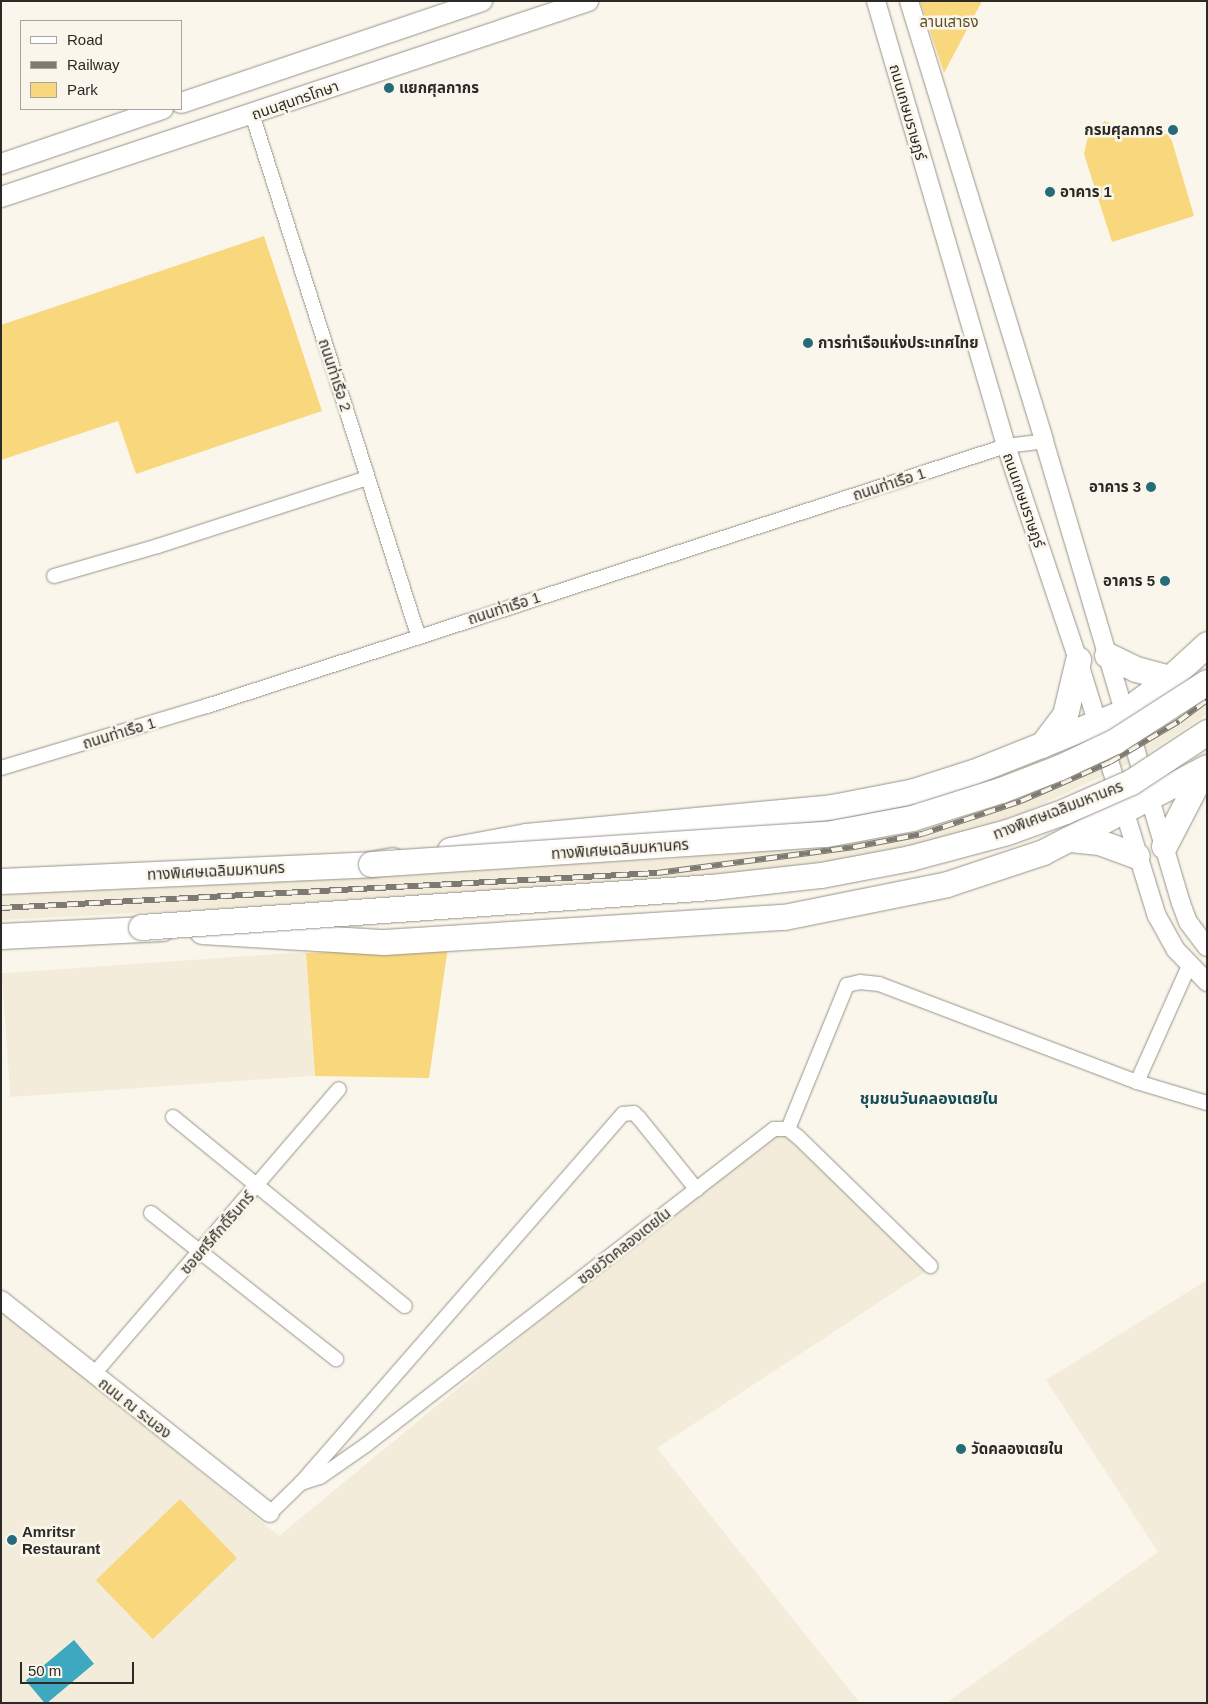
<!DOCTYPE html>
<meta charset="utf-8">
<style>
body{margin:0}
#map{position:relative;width:1208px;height:1704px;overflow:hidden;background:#faf6eb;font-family:Helvetica,"Noto Sans Thai",sans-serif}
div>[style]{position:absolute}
.built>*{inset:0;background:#f3ecda;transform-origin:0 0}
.green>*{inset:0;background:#f8d77d;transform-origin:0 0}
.water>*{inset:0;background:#3da8bf;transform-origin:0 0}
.roads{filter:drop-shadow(0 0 1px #979389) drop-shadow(0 0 1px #979389)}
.minor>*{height:14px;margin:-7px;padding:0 7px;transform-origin:7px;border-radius:7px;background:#fff}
.tertiary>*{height:18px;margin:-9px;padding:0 9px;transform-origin:9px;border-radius:9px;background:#fff}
.secondary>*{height:20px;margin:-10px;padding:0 10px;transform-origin:10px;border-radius:10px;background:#fff}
.motorway>*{height:25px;margin:-12.5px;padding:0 12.5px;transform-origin:12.5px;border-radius:12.5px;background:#fff}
.rail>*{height:5.5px;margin-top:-2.75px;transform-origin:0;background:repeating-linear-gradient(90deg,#faf6eb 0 11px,#7c7a73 0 22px);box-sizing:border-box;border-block:1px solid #7c7a73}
.bridges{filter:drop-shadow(0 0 1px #979389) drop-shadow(0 0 1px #979389)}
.motorway-bridge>*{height:25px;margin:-12.5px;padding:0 12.5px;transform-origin:12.5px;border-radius:12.5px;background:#fff}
.dots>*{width:14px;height:14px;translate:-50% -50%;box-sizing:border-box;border:2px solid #faf6eb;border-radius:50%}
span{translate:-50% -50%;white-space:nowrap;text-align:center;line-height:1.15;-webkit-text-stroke:5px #faf6eb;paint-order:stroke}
.park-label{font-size:15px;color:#5c4d23}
.poi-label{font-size:15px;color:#2b2a26;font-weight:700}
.left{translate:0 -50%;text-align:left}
.right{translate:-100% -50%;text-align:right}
.street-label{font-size:15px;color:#2b2a26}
.neighbourhood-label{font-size:16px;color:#134c58;font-weight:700}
.frame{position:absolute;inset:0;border:2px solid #2b2a26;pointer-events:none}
.legend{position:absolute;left:20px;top:20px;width:162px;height:90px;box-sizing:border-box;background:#faf6eb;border:1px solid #a7a49c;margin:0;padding:6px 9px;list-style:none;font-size:15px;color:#2b2a26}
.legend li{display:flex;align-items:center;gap:10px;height:25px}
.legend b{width:25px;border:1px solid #a7a49c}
.scale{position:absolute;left:20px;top:1662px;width:114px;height:22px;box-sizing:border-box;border:2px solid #2b2a26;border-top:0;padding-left:6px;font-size:15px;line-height:18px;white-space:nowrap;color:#2b2a26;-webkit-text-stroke:4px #faf6eb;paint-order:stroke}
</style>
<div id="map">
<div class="built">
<i style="clip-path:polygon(1207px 686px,1207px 714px,1139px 759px,1025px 812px,925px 845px,856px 858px,677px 882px,513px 894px,1px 920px,1px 889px,674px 859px,806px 842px,919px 822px)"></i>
<i style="left:306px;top:952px;width:124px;height:305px;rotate:86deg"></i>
<i style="clip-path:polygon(779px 1123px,931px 1268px,657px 1448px,860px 1703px,1px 1703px,1px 1308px,279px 1536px)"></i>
<i style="clip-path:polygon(1207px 1280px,1207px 1703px,946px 1703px,1158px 1552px,1046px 1380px)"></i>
</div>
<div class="green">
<i style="clip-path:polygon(920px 1px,982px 1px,944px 73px)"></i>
<i style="clip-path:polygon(1105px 121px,1139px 138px,1167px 134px,1172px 141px,1194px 216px,1112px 242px,1084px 154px,1088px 136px)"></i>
<i style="clip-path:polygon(264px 236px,322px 411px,136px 474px,118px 421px,1px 460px,1px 325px)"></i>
<i style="clip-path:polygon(448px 947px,429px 1078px,315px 1076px,306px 953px)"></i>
<i style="left:180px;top:1499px;width:82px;height:117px;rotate:46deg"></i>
</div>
<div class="water">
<i style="left:74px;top:1640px;width:31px;height:63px;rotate:50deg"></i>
</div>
<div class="roads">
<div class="minor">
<i style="left:252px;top:114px;width:547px;rotate:72.33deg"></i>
<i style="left:54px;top:576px;width:108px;rotate:-16.1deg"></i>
<i style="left:158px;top:546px;width:220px;rotate:-18deg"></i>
<i style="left:1px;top:768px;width:215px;rotate:-16.8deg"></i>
<i style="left:207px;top:706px;width:840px;rotate:-18.03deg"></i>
<i style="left:1006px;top:446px;width:38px;rotate:-7deg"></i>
<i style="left:1137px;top:1082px;width:73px;rotate:16.7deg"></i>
<i style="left:173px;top:1117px;width:299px;rotate:39.2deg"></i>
<i style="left:788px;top:1129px;width:156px;rotate:-67.7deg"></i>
<i style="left:847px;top:985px;width:13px;rotate:-13deg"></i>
<i style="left:860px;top:982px;width:19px;rotate:6deg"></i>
<i style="left:879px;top:984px;width:276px;rotate:20.8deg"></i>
<i style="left:1137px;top:1082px;width:127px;rotate:-65.9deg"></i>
<i style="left:151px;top:1213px;width:236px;rotate:38.3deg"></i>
<i style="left:93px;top:1375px;width:377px;rotate:-49.3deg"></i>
<i style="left:301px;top:1483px;width:20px;rotate:-18deg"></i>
<i style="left:320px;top:1477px;width:56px;rotate:-34.8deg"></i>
<i style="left:366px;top:1445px;width:516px;rotate:-37.76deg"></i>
<i style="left:774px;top:1129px;width:14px"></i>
<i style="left:788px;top:1129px;width:13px;rotate:39deg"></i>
<i style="left:798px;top:1137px;width:185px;rotate:44.3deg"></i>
<i style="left:270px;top:1513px;width:43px;rotate:-44.1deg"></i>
<i style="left:301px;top:1483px;width:490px;rotate:-48.9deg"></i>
<i style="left:623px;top:1114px;width:11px;rotate:-5deg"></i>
<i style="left:634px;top:1113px;width:7px;rotate:45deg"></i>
<i style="left:639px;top:1118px;width:92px;rotate:51.1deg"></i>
</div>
<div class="tertiary">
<i style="left:876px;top:1px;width:464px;rotate:73.7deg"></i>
<i style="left:1006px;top:446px;width:226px;rotate:71.4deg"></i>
<i style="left:1078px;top:660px;width:268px;rotate:72.9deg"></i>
<i style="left:1157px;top:916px;width:39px;rotate:61deg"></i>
<i style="left:1176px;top:950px;width:45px;rotate:45.9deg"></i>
<i style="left:909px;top:1px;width:460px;rotate:72.9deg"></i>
<i style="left:1044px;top:441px;width:482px;rotate:73.5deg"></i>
<i style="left:1181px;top:903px;width:20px;rotate:70deg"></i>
<i style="left:1188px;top:922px;width:31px;rotate:53deg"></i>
<i style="left:1px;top:1300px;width:343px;rotate:38.4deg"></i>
</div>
<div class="secondary">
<i style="left:181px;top:103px;width:318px;rotate:-18.7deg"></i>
<i style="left:1px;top:164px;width:171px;rotate:-18.8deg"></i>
<i style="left:1px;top:197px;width:619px;rotate:-18.46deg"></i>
</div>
<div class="motorway">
<i style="left:1107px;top:655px;width:32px;rotate:26deg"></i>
<i style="left:1136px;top:669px;width:35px;rotate:15deg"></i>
<i style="left:1042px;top:745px;width:38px;rotate:-53deg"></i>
<i style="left:1065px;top:715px;width:57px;rotate:-76.7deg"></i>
<i style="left:1070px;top:839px;width:29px;rotate:6deg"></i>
<i style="left:1099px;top:842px;width:40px;rotate:20.2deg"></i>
<i style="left:1164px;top:846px;width:87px;rotate:-62.5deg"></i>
<i style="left:450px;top:850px;width:77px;rotate:-10.4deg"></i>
<i style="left:526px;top:836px;width:307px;rotate:-5.4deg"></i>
<i style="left:832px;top:807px;width:84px;rotate:-11deg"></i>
<i style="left:914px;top:791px;width:62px;rotate:-17.9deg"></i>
<i style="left:973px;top:772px;width:162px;rotate:-21.7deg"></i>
<i style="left:1124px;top:712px;width:57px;rotate:-36.5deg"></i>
<i style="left:1170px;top:678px;width:50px;rotate:-42.6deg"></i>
<i style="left:1px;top:881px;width:370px;rotate:-2.6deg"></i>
<i style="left:371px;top:864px;width:22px;rotate:-10deg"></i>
<i style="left:202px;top:931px;width:182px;rotate:3.5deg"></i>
<i style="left:384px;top:942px;width:401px;rotate:-3.6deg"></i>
<i style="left:784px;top:917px;width:166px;rotate:-11.4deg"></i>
<i style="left:947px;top:884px;width:101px;rotate:-18.4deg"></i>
<i style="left:1043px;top:852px;width:185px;rotate:-27.4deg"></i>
<i style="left:1px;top:936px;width:161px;rotate:-2.8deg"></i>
</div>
</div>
<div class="rail">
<i style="left:1px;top:908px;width:657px;rotate:-3.05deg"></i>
<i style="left:657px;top:873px;width:199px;rotate:-7.5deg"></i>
<i style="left:854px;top:847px;width:69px;rotate:-10.8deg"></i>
<i style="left:922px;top:834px;width:104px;rotate:-18.4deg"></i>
<i style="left:1021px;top:801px;width:97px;rotate:-23.7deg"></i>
<i style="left:1110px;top:762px;width:80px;rotate:-30.7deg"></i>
<i style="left:1179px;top:721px;width:35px;rotate:-37deg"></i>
</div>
<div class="bridges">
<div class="motorway-bridge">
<i style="left:371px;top:864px;width:456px;rotate:-3.8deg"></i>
<i style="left:826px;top:834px;width:87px;rotate:-10.5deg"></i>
<i style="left:912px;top:818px;width:93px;rotate:-17.5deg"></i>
<i style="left:1001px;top:790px;width:63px;rotate:-21.3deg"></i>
<i style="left:1060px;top:767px;width:61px;rotate:-25.3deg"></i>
<i style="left:1115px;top:741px;width:109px;rotate:-32.7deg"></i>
<i style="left:141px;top:927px;width:572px;rotate:-4.01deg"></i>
<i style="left:712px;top:887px;width:110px;rotate:-6.3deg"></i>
<i style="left:821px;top:875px;width:91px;rotate:-10.8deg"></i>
<i style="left:910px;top:858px;width:100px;rotate:-15deg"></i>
<i style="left:1007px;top:832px;width:62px;rotate:-19.9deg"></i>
<i style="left:1065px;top:811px;width:72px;rotate:-23.7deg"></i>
<i style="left:1131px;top:782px;width:91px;rotate:-33.3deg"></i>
</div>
</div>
<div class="dots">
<i style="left:389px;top:88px;background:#256b7a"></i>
<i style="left:1173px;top:130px;background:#256b7a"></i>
<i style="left:1050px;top:192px;background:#256b7a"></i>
<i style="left:808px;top:343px;background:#256b7a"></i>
<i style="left:1151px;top:487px;background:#256b7a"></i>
<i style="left:1165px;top:581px;background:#256b7a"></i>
<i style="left:961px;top:1449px;background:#256b7a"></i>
<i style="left:12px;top:1540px;background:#256b7a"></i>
</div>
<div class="park-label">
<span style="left:949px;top:22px">ลานเสาธง</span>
</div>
<div class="poi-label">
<span class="left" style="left:399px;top:88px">แยกศุลกากร</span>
<span class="right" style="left:1163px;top:130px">กรมศุลกากร</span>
<span class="left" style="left:1060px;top:192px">อาคาร 1</span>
<span class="left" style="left:818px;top:343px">การท่าเรือแห่งประเทศไทย</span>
<span class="right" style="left:1141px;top:487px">อาคาร 3</span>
<span class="right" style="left:1155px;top:581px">อาคาร 5</span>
<span class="left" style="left:971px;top:1449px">วัดคลองเตยใน</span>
<span class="left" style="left:22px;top:1540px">Amritsr<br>Restaurant</span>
</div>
<div class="street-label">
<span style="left:295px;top:100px;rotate:-19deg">ถนนสุนทรโกษา</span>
<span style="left:908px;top:112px;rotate:74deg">ถนนเกษมราษฎร์</span>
<span style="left:335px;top:375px;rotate:72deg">ถนนท่าเรือ 2</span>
<span style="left:889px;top:484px;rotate:-18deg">ถนนท่าเรือ 1</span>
<span style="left:1024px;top:500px;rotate:71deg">ถนนเกษมราษฎร์</span>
<span style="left:504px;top:608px;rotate:-18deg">ถนนท่าเรือ 1</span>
<span style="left:119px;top:733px;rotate:-17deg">ถนนท่าเรือ 1</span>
<span style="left:1058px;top:810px;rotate:-21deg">ทางพิเศษเฉลิมมหานคร</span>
<span style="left:620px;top:849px;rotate:-4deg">ทางพิเศษเฉลิมมหานคร</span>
<span style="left:216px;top:871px;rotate:-3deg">ทางพิเศษเฉลิมมหานคร</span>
<span style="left:217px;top:1233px;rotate:-49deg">ซอยศรีศักดิ์รินทร์</span>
<span style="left:624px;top:1246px;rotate:-38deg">ซอยวัดคลองเตยใน</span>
<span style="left:135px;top:1408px;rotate:38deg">ถนน ณ ระนอง</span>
</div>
<div class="neighbourhood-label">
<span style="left:929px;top:1099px">ชุมชนวันคลองเตยใน</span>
</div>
<div class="frame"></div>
<ul class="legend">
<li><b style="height:6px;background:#fff"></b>Road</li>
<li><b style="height:6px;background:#7c7a73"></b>Railway</li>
<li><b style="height:14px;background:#f8d77d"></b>Park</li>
</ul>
<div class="scale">50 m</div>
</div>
